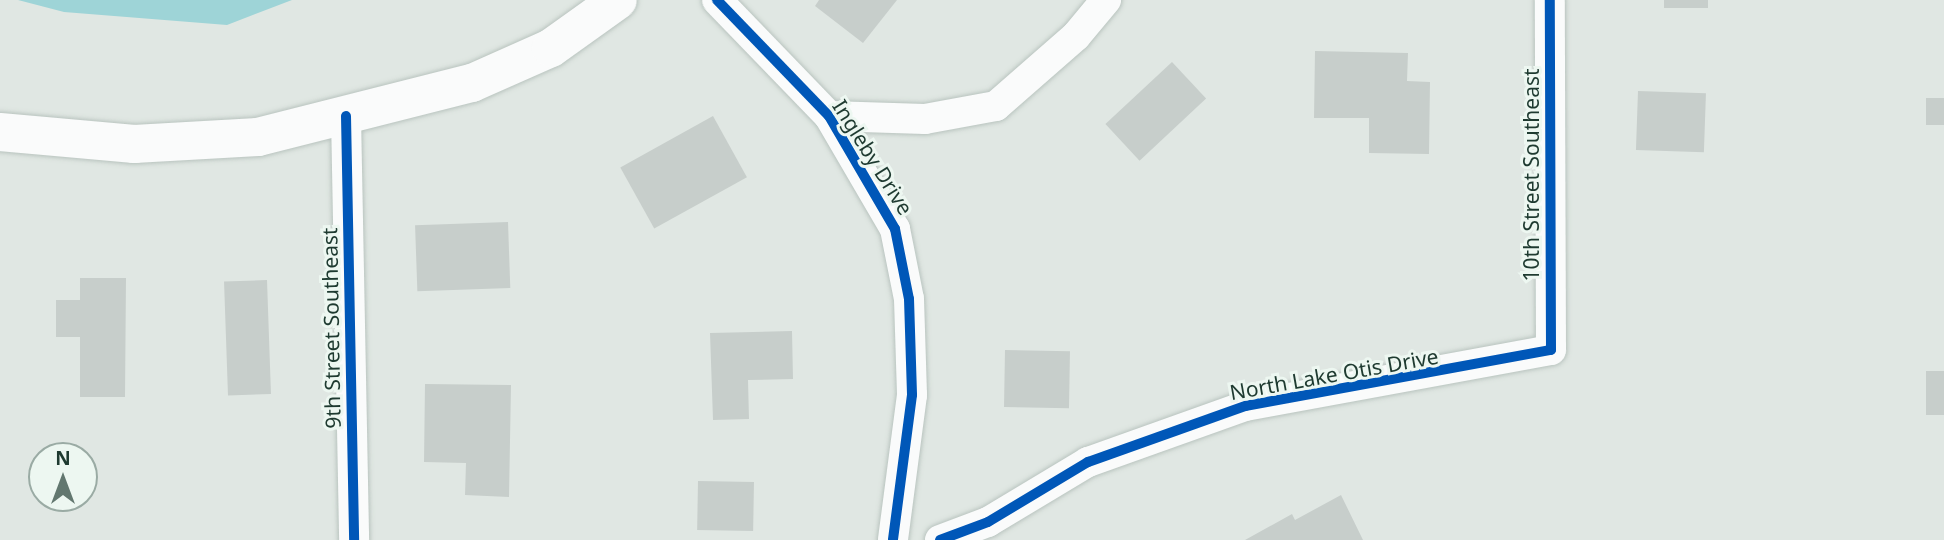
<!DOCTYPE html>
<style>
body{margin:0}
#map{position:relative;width:1944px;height:540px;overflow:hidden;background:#e0e7e3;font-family:"Noto Sans",sans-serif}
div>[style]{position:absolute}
.water>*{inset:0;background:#9ed4d7}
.building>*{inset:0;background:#c7cecb;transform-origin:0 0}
.roads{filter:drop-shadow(0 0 2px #b9c4bf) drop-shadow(0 0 2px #b9c4bf)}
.minor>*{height:30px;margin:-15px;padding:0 15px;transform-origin:15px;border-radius:15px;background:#fafbfb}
.secondary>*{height:38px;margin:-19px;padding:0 19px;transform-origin:19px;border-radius:19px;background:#fafbfb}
.cycleway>*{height:10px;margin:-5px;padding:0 5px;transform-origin:5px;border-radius:5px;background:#0057b8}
span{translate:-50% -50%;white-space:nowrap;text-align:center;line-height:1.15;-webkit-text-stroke:6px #edf7f1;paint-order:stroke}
.street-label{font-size:21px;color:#1e3a30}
.north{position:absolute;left:28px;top:442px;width:70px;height:70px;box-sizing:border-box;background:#edf7f1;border:2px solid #9aaba4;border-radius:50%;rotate:0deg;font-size:19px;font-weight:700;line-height:28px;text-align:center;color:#1e3a30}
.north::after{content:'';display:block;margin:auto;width:24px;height:32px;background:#62776f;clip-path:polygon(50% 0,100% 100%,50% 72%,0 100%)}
</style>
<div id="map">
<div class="water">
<i style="clip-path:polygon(18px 0,292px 0,227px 25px,64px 12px)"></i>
</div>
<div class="building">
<i style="clip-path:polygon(819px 0,897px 0,863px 43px,815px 6px)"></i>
<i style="left:1664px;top:0;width:44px;height:8px"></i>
<i style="clip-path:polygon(1315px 51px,1408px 53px,1407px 81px,1430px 82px,1429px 154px,1369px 153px,1369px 118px,1314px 118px)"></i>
<i style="left:1172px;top:62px;width:50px;height:91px;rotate:47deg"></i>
<i style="left:1638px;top:91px;width:68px;height:59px;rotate:2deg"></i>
<i style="left:1926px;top:98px;width:18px;height:27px"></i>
<i style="left:713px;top:116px;width:70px;height:106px;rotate:61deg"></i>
<i style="left:508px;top:222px;width:66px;height:93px;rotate:88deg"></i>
<i style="clip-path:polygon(80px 278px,126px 278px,125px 397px,80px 397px,80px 337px,56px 337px,56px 300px,80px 300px)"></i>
<i style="left:267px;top:280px;width:114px;height:43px;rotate:88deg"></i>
<i style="clip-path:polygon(792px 331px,793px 379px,748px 380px,749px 419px,713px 420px,710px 333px)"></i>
<i style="left:1005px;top:350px;width:65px;height:57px;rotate:1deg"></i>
<i style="left:1926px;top:371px;width:18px;height:44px"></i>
<i style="clip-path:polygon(425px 384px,511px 385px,509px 497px,465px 495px,466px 463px,424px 462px)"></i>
<i style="left:698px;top:481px;width:56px;height:49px;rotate:1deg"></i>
<i style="clip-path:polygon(1341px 495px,1363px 540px,1245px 540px,1292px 514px,1295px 520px)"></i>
</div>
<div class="roads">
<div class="minor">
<i style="left:717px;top:0;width:161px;rotate:46deg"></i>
<i style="left:829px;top:116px;width:131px;rotate:59.7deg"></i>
<i style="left:895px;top:229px;width:71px;rotate:78.7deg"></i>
<i style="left:909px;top:299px;width:96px;rotate:88.2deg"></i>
<i style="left:912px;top:395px;width:146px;rotate:97.5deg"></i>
<i style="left:346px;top:116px;width:424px;rotate:88.9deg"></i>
<i style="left:829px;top:116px;width:96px;rotate:1.8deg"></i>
<i style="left:925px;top:119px;width:72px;rotate:-10.4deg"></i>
<i style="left:996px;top:106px;width:106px;rotate:-41.2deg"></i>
<i style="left:1076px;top:36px;width:47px;rotate:-50.2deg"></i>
<i style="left:940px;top:540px;width:51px;rotate:-20.6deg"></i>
<i style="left:988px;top:522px;width:117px;rotate:-31deg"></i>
<i style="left:1088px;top:462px;width:167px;rotate:-19.6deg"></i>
<i style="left:1245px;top:406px;width:311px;rotate:-10.4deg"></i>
<i style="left:1551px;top:350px;width:350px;rotate:-90.2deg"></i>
</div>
<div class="secondary">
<i style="left:0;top:132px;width:135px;rotate:5.1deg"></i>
<i style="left:134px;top:144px;width:124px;rotate:-3.2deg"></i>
<i style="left:258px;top:137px;width:221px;rotate:-14.2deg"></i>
<i style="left:472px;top:83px;width:86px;rotate:-23.9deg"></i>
<i style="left:551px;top:48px;width:82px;rotate:-35.6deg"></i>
</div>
</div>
<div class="cycleway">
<i style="left:717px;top:0;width:161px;rotate:46deg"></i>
<i style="left:829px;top:116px;width:131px;rotate:59.7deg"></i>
<i style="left:895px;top:229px;width:71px;rotate:78.7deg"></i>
<i style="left:909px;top:299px;width:96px;rotate:88.2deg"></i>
<i style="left:912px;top:395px;width:146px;rotate:97.5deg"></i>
<i style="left:346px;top:116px;width:424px;rotate:88.9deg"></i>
<i style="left:940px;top:540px;width:51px;rotate:-20.6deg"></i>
<i style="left:988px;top:522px;width:117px;rotate:-31deg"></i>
<i style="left:1088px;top:462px;width:167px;rotate:-19.6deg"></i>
<i style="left:1245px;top:406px;width:311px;rotate:-10.4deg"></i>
<i style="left:1551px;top:350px;width:350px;rotate:-90.2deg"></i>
</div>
<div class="street-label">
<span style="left:873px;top:157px;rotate:58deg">Ingleby Drive</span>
<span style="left:1531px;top:175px;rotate:-90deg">10th Street Southeast</span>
<span style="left:331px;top:328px;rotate:-91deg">9th Street Southeast</span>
<span style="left:1334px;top:374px;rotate:-10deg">North Lake Otis Drive</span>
</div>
<div class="north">N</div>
</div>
